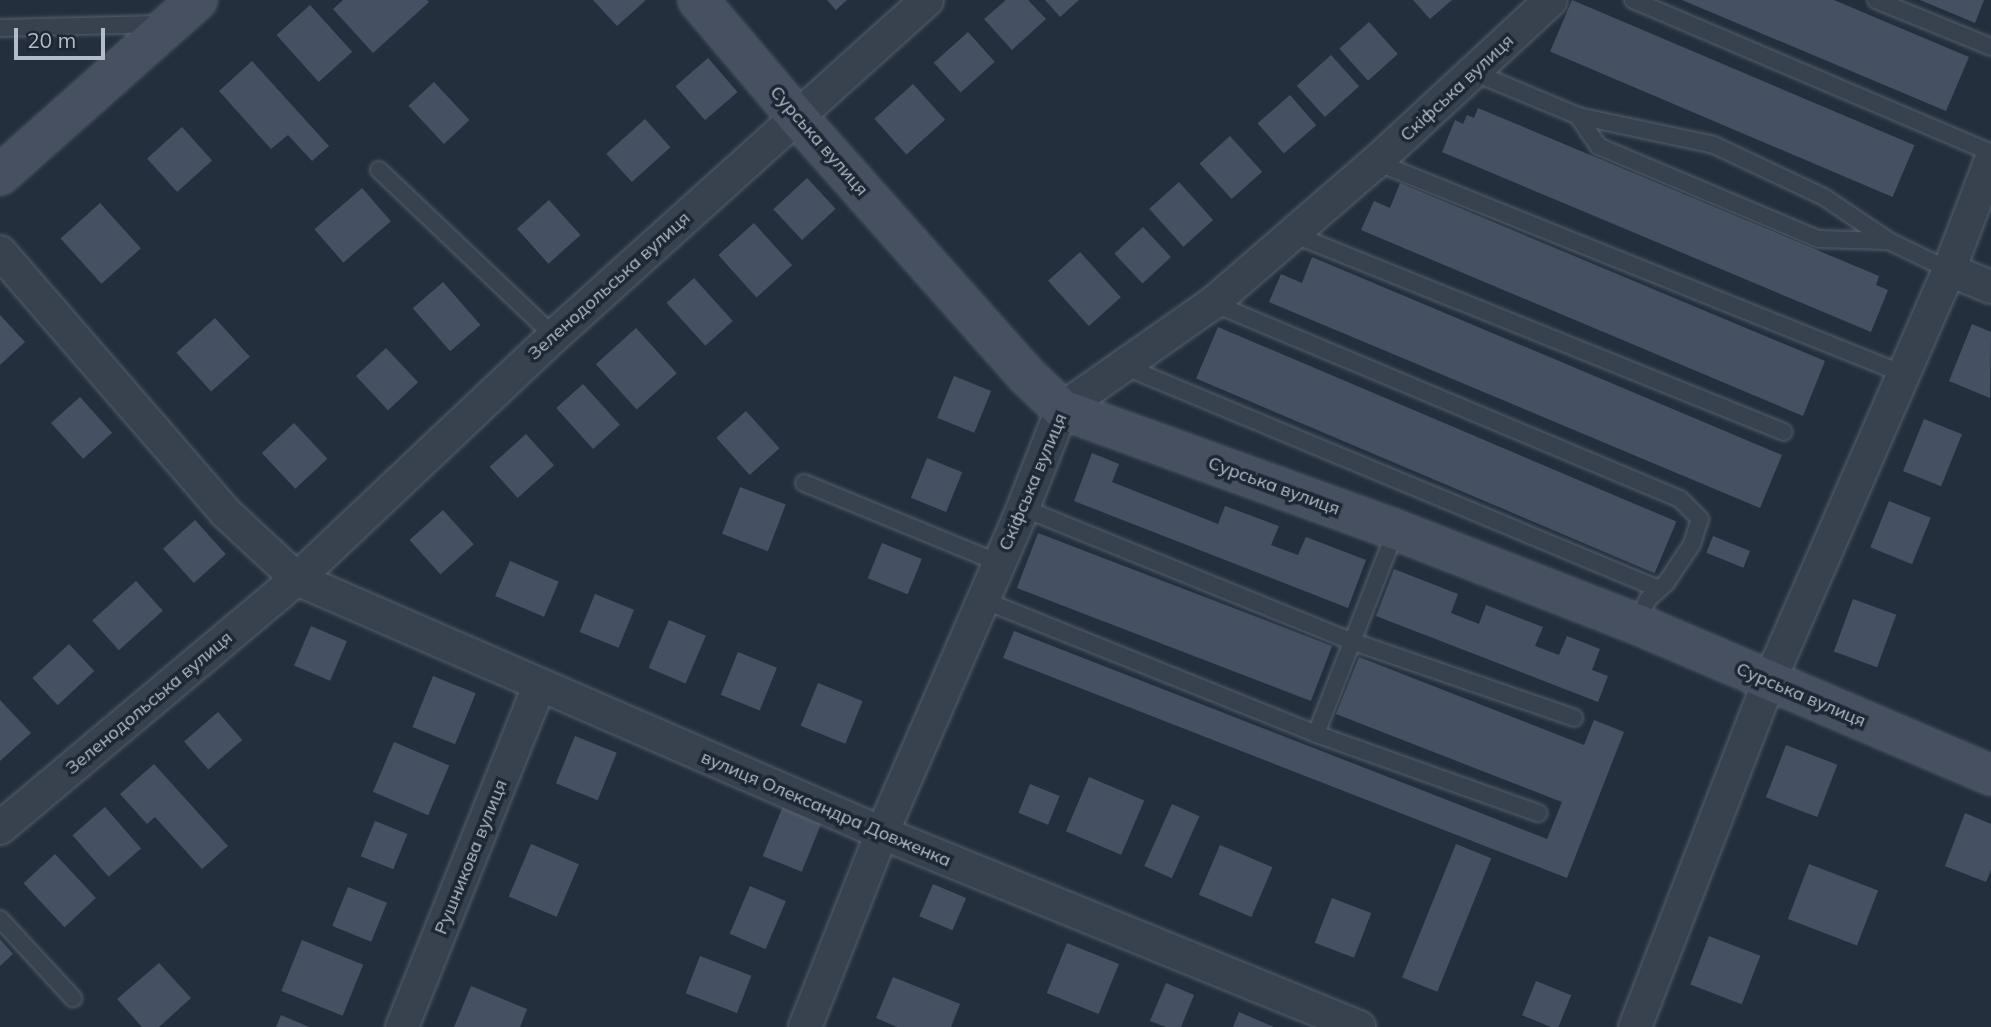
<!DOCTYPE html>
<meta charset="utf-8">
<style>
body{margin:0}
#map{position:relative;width:1991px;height:1027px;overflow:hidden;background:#242f3e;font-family:Mulish,sans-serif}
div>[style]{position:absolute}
.building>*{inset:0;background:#455162;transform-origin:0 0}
.roads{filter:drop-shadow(0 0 2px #565f6c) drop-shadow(0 0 2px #565f6c)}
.lane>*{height:16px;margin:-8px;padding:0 8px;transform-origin:8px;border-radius:8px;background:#38414e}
.street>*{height:32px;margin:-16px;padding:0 16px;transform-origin:16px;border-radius:16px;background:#38414e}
.secondary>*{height:38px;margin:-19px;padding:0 19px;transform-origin:19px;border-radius:19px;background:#465061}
span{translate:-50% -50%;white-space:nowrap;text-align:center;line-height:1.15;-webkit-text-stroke:7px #1d2633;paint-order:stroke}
.street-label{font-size:18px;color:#b4bcc9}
.scale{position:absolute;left:14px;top:28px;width:91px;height:32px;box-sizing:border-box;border:4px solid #b4bcc9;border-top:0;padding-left:9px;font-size:21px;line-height:24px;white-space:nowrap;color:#b4bcc9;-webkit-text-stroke:5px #1d2633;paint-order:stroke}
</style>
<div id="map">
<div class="building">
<i style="clip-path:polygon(343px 0,427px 0,429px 2px,373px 53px,333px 9px)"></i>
<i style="clip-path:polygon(593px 0,646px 0,617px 26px)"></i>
<i style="clip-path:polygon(827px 0,847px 0,836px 10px)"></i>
<i style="clip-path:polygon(1006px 0,1028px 0,1046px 19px,1012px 50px,984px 19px)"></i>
<i style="clip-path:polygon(1045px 0,1079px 0,1060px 17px)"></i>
<i style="clip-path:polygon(1413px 0,1452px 0,1430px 19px)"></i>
<i style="left:1572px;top:0;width:372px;height:56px;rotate:23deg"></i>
<i style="clip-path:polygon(1682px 0,1834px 0,1969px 57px,1946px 111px)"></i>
<i style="clip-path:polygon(1920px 0,1984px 0,1975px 23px)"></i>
<i style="left:310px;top:5px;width:63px;height:45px;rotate:48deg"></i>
<i style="left:1369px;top:22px;width:43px;height:40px;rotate:48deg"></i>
<i style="left:968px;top:32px;width:40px;height:46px;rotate:48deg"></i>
<i style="left:1331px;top:55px;width:42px;height:46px;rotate:48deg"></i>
<i style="left:708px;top:58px;width:45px;height:43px;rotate:49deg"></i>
<i style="clip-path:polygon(252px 61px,329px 146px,312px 161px,288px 135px,271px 149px,219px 91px)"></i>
<i style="left:434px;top:82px;width:52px;height:35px;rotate:47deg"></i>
<i style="left:913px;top:84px;width:48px;height:52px;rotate:48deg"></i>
<i style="left:1290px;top:95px;width:40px;height:43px;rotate:49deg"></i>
<i style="clip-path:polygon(1478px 108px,1879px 276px,1876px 285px,1888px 290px,1871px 332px,1442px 152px,1455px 120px,1463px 124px,1467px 115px,1474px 118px)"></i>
<i style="left:645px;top:119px;width:38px;height:52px;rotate:48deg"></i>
<i style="left:182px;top:127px;width:45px;height:47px;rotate:48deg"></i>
<i style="left:1230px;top:136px;width:48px;height:41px;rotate:48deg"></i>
<i style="left:807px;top:178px;width:42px;height:46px;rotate:47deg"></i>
<i style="left:1179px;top:182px;width:51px;height:40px;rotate:48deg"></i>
<i style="clip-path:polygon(1400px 183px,1825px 361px,1803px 416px,1361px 230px,1374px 201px,1390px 208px)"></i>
<i style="left:362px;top:188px;width:44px;height:63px;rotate:49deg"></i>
<i style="left:549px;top:200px;width:47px;height:43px;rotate:48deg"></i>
<i style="left:100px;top:203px;width:61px;height:53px;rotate:48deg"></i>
<i style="left:754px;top:223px;width:57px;height:48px;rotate:48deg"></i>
<i style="left:1143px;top:227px;width:41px;height:39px;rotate:47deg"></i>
<i style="left:1080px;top:252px;width:61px;height:43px;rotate:48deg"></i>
<i style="clip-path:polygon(1312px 257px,1782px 455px,1760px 508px,1269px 302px,1281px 274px,1302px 283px)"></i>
<i style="left:694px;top:278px;width:58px;height:37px;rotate:48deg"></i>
<i style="left:443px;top:282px;width:57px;height:40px;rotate:49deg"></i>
<i style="clip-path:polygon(0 315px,25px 342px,0 365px)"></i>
<i style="left:215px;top:318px;width:52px;height:52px;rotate:48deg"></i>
<i style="clip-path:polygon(1972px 324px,1991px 332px,1990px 398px,1949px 381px)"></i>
<i style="left:1218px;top:327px;width:498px;height:56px;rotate:23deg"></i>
<i style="left:636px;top:328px;width:61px;height:54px;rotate:48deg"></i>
<i style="left:386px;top:348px;width:47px;height:41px;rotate:47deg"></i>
<i style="left:954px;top:376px;width:40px;height:45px;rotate:22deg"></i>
<i style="left:583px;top:384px;width:55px;height:36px;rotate:48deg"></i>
<i style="left:80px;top:397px;width:48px;height:39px;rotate:48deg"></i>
<i style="left:746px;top:411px;width:50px;height:40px;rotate:48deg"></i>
<i style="left:1924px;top:419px;width:41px;height:56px;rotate:22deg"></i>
<i style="left:294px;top:423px;width:49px;height:44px;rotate:47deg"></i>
<i style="left:526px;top:434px;width:42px;height:49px;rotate:48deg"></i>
<i style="clip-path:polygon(1092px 453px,1119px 464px,1112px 482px,1218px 524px,1225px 506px,1279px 526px,1271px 545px,1298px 555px,1306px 537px,1366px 560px,1348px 608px,1074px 501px)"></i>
<i style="left:927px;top:458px;width:38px;height:43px;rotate:22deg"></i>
<i style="left:740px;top:487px;width:49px;height:50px;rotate:21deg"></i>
<i style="left:1889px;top:501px;width:45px;height:50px;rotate:22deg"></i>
<i style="left:443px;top:510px;width:46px;height:45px;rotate:48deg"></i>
<i style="left:195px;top:520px;width:46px;height:43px;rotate:48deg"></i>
<i style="left:1038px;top:533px;width:315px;height:59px;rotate:21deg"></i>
<i style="left:1713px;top:536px;width:40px;height:18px;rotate:22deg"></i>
<i style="left:882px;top:543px;width:43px;height:38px;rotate:22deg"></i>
<i style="left:510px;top:561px;width:53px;height:38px;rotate:23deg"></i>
<i style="clip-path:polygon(1394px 569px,1458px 594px,1451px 613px,1479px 624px,1486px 605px,1543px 627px,1535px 646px,1559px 655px,1567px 636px,1600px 649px,1592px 670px,1608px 676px,1598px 702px,1376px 616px)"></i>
<i style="left:136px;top:581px;width:40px;height:59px;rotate:48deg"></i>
<i style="left:595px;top:594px;width:42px;height:41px;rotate:22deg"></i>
<i style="left:1853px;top:599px;width:46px;height:56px;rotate:20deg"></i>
<i style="left:669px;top:620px;width:40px;height:52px;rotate:23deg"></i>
<i style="left:311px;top:626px;width:39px;height:43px;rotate:23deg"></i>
<i style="clip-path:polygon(1014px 631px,1547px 839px,1562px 802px,1336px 714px,1359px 657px,1584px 745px,1594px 720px,1624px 732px,1567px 878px,1003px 658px)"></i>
<i style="left:69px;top:644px;width:37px;height:50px;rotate:47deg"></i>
<i style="left:738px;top:652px;width:42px;height:46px;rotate:22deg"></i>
<i style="left:433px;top:676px;width:46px;height:55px;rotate:22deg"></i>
<i style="left:818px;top:683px;width:48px;height:46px;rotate:22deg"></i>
<i style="clip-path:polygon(0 700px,31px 733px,0 761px)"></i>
<i style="left:218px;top:712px;width:37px;height:45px;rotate:49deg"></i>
<i style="left:575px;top:736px;width:45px;height:51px;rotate:22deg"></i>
<i style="left:394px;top:742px;width:60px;height:54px;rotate:23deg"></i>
<i style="left:1786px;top:745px;width:55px;height:56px;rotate:21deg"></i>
<i style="clip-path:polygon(154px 764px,228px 846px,202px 869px,155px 817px,147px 824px,120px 794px)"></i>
<i style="left:1089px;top:777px;width:60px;height:59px;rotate:23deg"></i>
<i style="left:1030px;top:784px;width:32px;height:31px;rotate:22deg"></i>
<i style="left:1172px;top:804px;width:30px;height:68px;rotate:24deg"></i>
<i style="left:783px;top:806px;width:42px;height:54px;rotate:22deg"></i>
<i style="left:105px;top:807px;width:55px;height:43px;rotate:49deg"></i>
<i style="clip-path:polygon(1965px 813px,1991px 824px,1991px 870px,1986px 882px,1945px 866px)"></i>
<i style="left:375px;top:821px;width:35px;height:38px;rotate:22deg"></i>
<i style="left:531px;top:844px;width:52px;height:57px;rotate:23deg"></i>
<i style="left:1456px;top:844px;width:38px;height:144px;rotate:22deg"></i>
<i style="left:1220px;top:845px;width:57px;height:54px;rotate:23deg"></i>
<i style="left:55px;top:854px;width:60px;height:43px;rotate:47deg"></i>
<i style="left:1809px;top:864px;width:74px;height:59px;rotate:21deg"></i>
<i style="left:933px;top:884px;width:36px;height:35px;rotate:23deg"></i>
<i style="left:750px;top:886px;width:39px;height:52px;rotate:23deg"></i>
<i style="left:348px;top:887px;width:42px;height:42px;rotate:22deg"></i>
<i style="left:1332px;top:898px;width:42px;height:48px;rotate:21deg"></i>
<i style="left:1709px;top:936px;width:55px;height:52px;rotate:21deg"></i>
<i style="clip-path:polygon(0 939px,13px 954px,0 966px)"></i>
<i style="left:302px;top:940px;width:66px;height:55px;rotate:22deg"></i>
<i style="left:1067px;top:943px;width:56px;height:54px;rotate:22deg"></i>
<i style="left:700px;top:956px;width:55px;height:40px;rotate:21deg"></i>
<i style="clip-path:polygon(159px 963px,191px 998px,159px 1027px,142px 1027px,117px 999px)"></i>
<i style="clip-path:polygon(893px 977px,960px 1004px,951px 1027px,897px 1027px,876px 1018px)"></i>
<i style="left:1536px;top:981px;width:38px;height:37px;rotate:22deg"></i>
<i style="clip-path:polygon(1166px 983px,1194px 995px,1181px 1027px,1166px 1027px,1150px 1021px)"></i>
<i style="clip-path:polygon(471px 986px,527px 1009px,520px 1027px,454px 1027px)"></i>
<i style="clip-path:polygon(1239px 1012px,1274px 1027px,1233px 1027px)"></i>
<i style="clip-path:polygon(281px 1015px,309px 1027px,276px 1027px)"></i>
</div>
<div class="roads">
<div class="lane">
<i style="left:1633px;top:0;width:389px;rotate:23.1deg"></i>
<i style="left:1876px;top:0;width:124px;rotate:22.2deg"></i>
<i style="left:0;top:28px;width:160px;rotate:-1.4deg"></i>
<i style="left:1473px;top:72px;width:114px;rotate:22.7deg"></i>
<i style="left:1578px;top:116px;width:139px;rotate:12deg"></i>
<i style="left:1714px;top:145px;width:122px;rotate:25.3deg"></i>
<i style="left:1824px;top:197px;width:78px;rotate:34.1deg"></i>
<i style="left:1889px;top:241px;width:67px;rotate:25.8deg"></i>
<i style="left:1578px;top:116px;width:36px;rotate:56deg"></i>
<i style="left:1598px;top:146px;width:239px;rotate:22.9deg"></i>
<i style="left:1818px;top:239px;width:69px;rotate:1.7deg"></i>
<i style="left:1376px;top:162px;width:568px;rotate:21.91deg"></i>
<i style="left:379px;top:170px;width:241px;rotate:43.5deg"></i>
<i style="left:1293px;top:234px;width:529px;rotate:21.96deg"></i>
<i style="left:1213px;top:303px;width:506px;rotate:22.77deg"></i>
<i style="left:1680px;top:499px;width:28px;rotate:45deg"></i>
<i style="left:1700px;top:519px;width:26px;rotate:108deg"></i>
<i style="left:1692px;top:544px;width:47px;rotate:123.7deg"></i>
<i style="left:1666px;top:583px;width:24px;rotate:138deg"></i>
<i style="left:1648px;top:599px;width:27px;rotate:114deg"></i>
<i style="left:1126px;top:367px;width:577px;rotate:22.61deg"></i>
<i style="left:804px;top:483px;width:211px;rotate:22.3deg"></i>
<i style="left:1023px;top:508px;width:354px;rotate:22.1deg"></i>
<i style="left:1351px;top:641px;width:236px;rotate:19deg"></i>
<i style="left:983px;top:600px;width:359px;rotate:21.9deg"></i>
<i style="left:1316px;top:734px;width:236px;rotate:19.6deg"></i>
<i style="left:1316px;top:734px;width:219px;rotate:-68.6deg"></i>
<i style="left:0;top:919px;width:108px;rotate:47.3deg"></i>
</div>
<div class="street">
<i style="left:0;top:252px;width:344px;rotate:49.1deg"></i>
<i style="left:225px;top:512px;width:98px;rotate:42.9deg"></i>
<i style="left:297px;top:579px;width:638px;rotate:23.47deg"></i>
<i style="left:882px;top:833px;width:515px;rotate:22.13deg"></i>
<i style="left:1949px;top:270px;width:45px;rotate:22deg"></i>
<i style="left:0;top:828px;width:388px;rotate:-40deg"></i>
<i style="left:297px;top:579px;width:354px;rotate:-43.4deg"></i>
<i style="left:554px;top:336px;width:502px;rotate:-42.01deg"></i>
<i style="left:402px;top:1027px;width:367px;rotate:-68.1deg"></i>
<i style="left:805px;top:1027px;width:209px;rotate:-68.4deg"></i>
<i style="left:882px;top:833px;width:354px;rotate:-66.5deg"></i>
<i style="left:1023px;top:508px;width:106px;rotate:-68.5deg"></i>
<i style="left:1062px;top:409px;width:184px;rotate:-35.1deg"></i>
<i style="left:1213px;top:303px;width:216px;rotate:-40.9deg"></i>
<i style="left:1376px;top:162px;width:238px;rotate:-42.8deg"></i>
<i style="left:1635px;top:1027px;width:370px;rotate:-68.8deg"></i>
<i style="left:1769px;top:682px;width:450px;rotate:-66.4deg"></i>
<i style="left:1949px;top:270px;width:118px;rotate:-69.1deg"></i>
</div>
<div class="secondary">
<i style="left:698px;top:0;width:153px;rotate:49.8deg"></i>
<i style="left:797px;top:117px;width:345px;rotate:48.4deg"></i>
<i style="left:1026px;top:375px;width:50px;rotate:43.4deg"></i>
<i style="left:1062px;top:409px;width:355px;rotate:19.9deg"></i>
<i style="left:1396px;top:530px;width:259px;rotate:21.3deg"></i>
<i style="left:1637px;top:624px;width:385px;rotate:23.1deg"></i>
<i style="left:0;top:175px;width:264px;rotate:-41.6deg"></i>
</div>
</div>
<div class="street-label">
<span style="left:1457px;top:88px;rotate:-43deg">Скіфська вулиця</span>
<span style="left:819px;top:141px;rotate:49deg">Сурська вулиця</span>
<span style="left:609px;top:286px;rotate:-42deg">Зеленодольська вулиця</span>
<span style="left:1033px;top:482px;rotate:-67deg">Скіфська вулиця</span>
<span style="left:1274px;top:486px;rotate:20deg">Сурська вулиця</span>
<span style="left:1801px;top:695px;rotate:23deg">Сурська вулиця</span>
<span style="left:149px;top:703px;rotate:-40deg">Зеленодольська вулиця</span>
<span style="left:826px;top:809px;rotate:23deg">вулиця Олександра Довженка</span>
<span style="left:471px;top:857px;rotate:-68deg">Рушникова вулиця</span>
</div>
<div class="scale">20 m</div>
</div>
